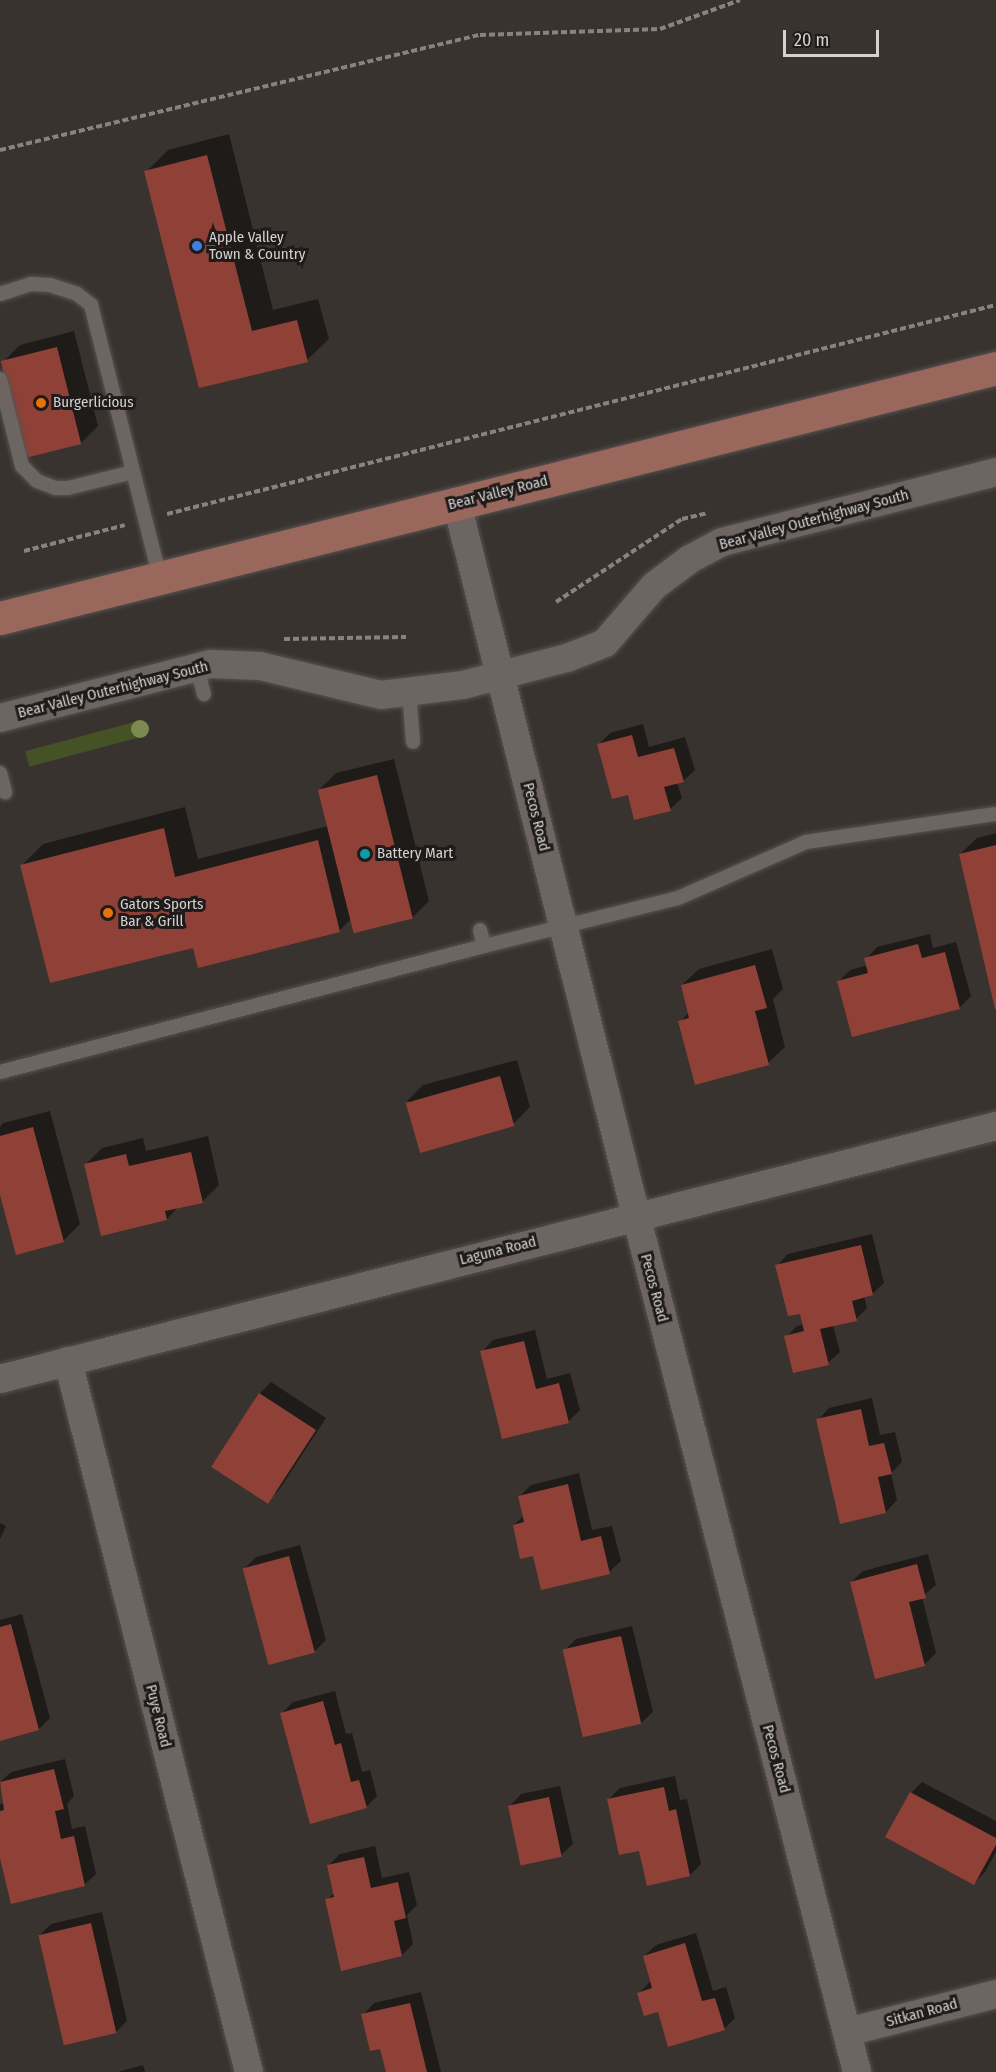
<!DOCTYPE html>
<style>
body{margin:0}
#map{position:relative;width:996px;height:2072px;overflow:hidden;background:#393330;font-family:"Fira Sans Condensed",sans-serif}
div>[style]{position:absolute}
.green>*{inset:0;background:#445225;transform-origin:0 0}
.shadow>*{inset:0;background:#0007}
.building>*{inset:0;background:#8f4137;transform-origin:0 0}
.path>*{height:4px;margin-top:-2px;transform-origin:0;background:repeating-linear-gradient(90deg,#878380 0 6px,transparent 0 9px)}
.roads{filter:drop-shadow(0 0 2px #56524f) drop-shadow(0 0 2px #56524f)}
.lane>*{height:14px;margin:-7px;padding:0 7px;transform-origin:7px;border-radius:7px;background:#6c6562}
.street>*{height:28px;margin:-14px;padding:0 14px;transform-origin:14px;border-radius:14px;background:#6c6562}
.primary>*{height:33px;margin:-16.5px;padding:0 16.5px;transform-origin:16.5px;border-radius:16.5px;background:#99675c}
.trees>*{width:18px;height:18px;margin:-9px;border-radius:50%;background:#7c8a4f}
.dots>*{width:16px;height:16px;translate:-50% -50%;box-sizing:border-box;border:3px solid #1e1b1a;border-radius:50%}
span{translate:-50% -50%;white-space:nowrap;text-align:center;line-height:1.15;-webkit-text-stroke:6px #1e1b1a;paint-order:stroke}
.poi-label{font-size:15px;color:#d4d1cf}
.left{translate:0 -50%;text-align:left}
.street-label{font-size:15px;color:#d4d1cf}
.scale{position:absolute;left:783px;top:30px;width:96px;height:27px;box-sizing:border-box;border:3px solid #d4d1cf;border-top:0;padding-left:8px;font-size:18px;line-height:21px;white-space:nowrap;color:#d4d1cf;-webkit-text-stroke:4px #1e1b1a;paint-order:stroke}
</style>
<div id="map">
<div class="green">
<i style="left:142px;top:720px;width:16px;height:121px;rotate:75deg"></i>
</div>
<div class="shadow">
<i style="clip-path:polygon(229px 134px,273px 310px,318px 299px,329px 339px,307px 360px,200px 387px,146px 172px,168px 150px)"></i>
<i style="clip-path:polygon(74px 331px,98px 426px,81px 443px,3px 362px,20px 345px)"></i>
<i style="clip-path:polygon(643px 724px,649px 747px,685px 737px,695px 770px,683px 781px,677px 783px,682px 798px,670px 809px,629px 794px,599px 744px,610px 733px)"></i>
<i style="clip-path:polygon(394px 759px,429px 901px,413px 917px,351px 919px,340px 930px,194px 947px,22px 865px,43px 844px,185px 807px,198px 859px,328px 826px,319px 790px,336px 773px)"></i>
<i style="clip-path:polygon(996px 833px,996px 1004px,960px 854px,977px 838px)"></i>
<i style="clip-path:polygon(930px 934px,933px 948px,956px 942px,971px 996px,959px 1008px,839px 981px,850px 970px,868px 965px,866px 959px,877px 947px)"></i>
<i style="clip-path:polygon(772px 949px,783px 989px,773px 999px,785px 1047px,768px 1063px,680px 1022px,689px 1012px,682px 985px,699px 969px)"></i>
<i style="clip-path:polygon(517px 1060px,530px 1107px,513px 1124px,407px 1101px,423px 1085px)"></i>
<i style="clip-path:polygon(50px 1111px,80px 1224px,63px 1241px,0 1189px,0 1127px,3px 1123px)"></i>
<i style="clip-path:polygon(208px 1136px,219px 1185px,202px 1202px,178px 1207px,167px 1219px,86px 1164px,102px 1148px,143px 1138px,146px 1151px)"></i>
<i style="clip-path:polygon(872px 1234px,884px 1283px,872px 1294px,864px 1296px,867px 1308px,856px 1319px,833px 1325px,840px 1352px,828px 1363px,786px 1337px,797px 1326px,804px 1324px,801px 1312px,777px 1266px,788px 1254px)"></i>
<i style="clip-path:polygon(535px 1330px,547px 1379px,570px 1373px,580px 1410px,568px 1422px,482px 1352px,493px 1340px)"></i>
<i style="clip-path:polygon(271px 1382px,326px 1418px,279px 1490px,267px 1501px,212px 1465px,260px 1393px)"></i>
<i style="clip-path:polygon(872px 1398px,880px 1435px,895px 1432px,902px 1462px,891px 1473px,897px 1500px,886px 1512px,818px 1420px,829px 1408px)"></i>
<i style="clip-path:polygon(579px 1473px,592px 1530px,612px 1526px,621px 1561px,609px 1572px,535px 1554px,514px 1525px,524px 1515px,520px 1496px,531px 1485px)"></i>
<i style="clip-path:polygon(0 1523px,6px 1526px,0 1539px)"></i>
<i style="clip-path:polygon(300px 1545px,326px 1640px,315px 1651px,245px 1568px,256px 1557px)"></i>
<i style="clip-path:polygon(928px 1554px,936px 1585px,922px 1597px,936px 1653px,925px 1664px,851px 1582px,863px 1571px)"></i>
<i style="clip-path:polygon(22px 1614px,50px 1718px,39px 1729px,0 1739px,0 1620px)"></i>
<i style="clip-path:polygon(632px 1626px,653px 1712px,641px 1723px,565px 1650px,576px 1639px)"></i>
<i style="clip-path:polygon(335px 1691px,346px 1734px,352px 1733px,362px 1772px,370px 1770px,377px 1796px,366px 1807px,282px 1713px,293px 1702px)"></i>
<i style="clip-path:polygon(65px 1759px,74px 1796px,67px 1804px,72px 1829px,85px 1826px,96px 1874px,84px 1885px,0 1852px,0 1805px,4px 1802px,0 1782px,11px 1772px)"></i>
<i style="clip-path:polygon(675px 1776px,680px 1800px,687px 1799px,701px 1864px,690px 1875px,640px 1849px,608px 1800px,620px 1788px)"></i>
<i style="clip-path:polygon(922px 1782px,996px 1821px,996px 1852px,985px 1872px,974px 1883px,911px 1793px)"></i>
<i style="clip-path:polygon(560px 1786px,573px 1844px,561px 1855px,510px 1806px,521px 1794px)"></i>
<i style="clip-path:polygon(375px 1846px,382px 1878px,409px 1872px,417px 1905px,407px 1915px,413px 1944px,402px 1955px,327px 1900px,335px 1892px,329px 1865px,340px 1854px)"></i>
<i style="clip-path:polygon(102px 1912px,127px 2021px,116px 2032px,40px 1935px,51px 1924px)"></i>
<i style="clip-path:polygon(696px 1933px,713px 1991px,726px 1987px,735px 2018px,724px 2029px,659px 2011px,639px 1993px,650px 1982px,644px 1956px,656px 1945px)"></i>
<i style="clip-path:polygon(421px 1992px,441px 2072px,387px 2072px,381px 2047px,363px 2015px,374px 2003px)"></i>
<i style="clip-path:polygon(143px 2065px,145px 2072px,118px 2072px)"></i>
</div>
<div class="building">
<i style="clip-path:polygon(207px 155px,252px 331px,297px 320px,308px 362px,199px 388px,144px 171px)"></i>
<i style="left:57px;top:347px;width:100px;height:58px;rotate:76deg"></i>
<i style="clip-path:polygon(632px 735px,638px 757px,674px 748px,684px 782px,664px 787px,671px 811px,634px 820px,628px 795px,612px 799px,597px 744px)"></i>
<i style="left:377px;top:775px;width:148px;height:61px;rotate:76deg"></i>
<i style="clip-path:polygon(164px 828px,175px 877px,318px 840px,340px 932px,198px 968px,193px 948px,50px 983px,20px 865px)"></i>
<i style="clip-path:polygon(996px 845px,996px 1009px,995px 1009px,959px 854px)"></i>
<i style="clip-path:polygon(918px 944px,922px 958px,945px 952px,960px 1009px,852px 1037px,837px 981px,868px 973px,864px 958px)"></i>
<i style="clip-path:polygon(755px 965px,767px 1008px,755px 1011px,769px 1065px,695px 1085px,678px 1021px,689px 1018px,681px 985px)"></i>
<i style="left:500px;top:1076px;width:52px;height:98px;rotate:74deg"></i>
<i style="clip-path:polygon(33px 1127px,64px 1242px,16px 1255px,0 1195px,0 1136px)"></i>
<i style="clip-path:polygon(191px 1152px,203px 1203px,165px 1211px,167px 1220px,101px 1236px,84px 1164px,126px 1154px,129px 1166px)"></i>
<i style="clip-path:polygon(861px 1245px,873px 1295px,852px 1301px,857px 1321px,820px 1329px,829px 1365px,793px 1373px,784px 1336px,804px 1331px,800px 1314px,788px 1316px,775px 1265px)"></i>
<i style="clip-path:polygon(524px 1341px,536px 1389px,559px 1383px,569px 1423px,502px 1439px,480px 1351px)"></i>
<i style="left:259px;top:1393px;width:68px;height:88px;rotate:33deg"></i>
<i style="clip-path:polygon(861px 1409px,869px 1446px,884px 1443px,892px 1474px,878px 1477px,886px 1513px,840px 1524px,816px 1419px)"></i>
<i style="clip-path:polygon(568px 1484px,581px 1541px,601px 1536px,610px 1574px,541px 1590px,533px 1556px,520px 1559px,513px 1525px,524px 1522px,518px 1496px)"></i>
<i style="left:289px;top:1556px;width:100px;height:48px;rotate:75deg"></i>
<i style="clip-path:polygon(917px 1564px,926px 1598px,909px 1602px,925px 1666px,875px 1679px,850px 1582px)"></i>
<i style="clip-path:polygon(11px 1624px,39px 1730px,0 1741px,0 1627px)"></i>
<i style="left:621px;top:1636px;width:90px;height:60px;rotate:77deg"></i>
<i style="clip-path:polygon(323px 1701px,335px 1745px,341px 1743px,351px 1782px,359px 1780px,367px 1808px,310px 1824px,280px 1713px)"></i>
<i style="clip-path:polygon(54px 1769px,64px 1809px,55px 1811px,61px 1839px,74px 1836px,85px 1886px,11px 1904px,0 1858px,0 1811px,4px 1810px,0 1782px)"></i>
<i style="clip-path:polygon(664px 1787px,669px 1811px,676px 1809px,690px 1876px,647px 1886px,639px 1851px,619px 1855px,607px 1799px)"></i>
<i style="clip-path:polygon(910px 1792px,996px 1838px,996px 1845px,974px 1885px,885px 1837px)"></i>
<i style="left:549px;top:1797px;width:61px;height:42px;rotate:78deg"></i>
<i style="clip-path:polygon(364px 1857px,371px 1888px,398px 1882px,406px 1918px,394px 1921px,402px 1956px,341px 1971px,325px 1899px,334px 1897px,327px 1865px)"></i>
<i style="left:91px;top:1923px;width:113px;height:54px;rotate:77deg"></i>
<i style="clip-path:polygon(685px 1943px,702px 2001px,715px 1998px,725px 2030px,668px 2047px,658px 2012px,644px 2016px,637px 1993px,652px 1988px,643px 1956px)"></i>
<i style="clip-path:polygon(410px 2003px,427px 2072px,386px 2072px,380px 2049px,370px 2051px,361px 2014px)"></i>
</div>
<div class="path">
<i style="left:0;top:150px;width:494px;rotate:-13.5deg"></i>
<i style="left:480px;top:35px;width:180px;rotate:-1.9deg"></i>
<i style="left:660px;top:29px;width:85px;rotate:-19.9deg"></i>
<i style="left:167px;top:514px;width:855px;rotate:-14.15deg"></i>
<i style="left:24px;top:551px;width:104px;rotate:-14.4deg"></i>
<i style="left:556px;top:602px;width:151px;rotate:-33.4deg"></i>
<i style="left:682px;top:519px;width:26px;rotate:-13deg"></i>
<i style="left:284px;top:639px;width:122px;rotate:-0.9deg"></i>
</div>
<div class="roads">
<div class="lane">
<i style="left:0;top:294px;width:33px;rotate:-18deg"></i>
<i style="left:31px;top:284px;width:19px;rotate:3deg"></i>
<i style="left:50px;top:285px;width:28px;rotate:18deg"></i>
<i style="left:77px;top:294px;width:18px;rotate:38deg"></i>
<i style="left:91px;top:305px;width:282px;rotate:75.8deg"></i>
<i style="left:0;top:379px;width:90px;rotate:75.8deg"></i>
<i style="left:22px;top:466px;width:21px;rotate:45deg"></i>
<i style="left:37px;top:481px;width:19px;rotate:21deg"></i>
<i style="left:55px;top:488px;width:13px"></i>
<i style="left:68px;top:488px;width:67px;rotate:-13.8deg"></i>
<i style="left:197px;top:668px;width:27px;rotate:75deg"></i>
<i style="left:409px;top:691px;width:51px;rotate:85.5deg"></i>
<i style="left:0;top:773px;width:20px;rotate:75deg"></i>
<i style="left:480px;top:930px;width:16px;rotate:76deg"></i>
<i style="left:484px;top:946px;width:200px;rotate:-13.9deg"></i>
<i style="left:678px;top:898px;width:140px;rotate:-23.6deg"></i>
<i style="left:806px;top:842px;width:192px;rotate:-8.4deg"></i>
<i style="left:0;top:1072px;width:500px;rotate:-14.59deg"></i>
</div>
<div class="street">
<i style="left:457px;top:504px;width:733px;rotate:75.87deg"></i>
<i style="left:636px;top:1215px;width:885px;rotate:75.54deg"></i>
<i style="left:0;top:718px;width:218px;rotate:-14.4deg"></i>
<i style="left:211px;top:664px;width:49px;rotate:2.3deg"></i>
<i style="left:260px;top:666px;width:124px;rotate:13.5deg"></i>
<i style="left:381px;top:695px;width:83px;rotate:-7deg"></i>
<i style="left:463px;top:685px;width:107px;rotate:-14.6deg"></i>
<i style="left:567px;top:658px;width:41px;rotate:-21.5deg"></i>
<i style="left:605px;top:643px;width:75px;rotate:-49.3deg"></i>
<i style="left:654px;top:586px;width:45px;rotate:-36.9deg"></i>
<i style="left:690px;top:559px;width:36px;rotate:-28deg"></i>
<i style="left:722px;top:542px;width:283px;rotate:-14.3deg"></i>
<i style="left:68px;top:1361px;width:734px;rotate:75.72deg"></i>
<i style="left:0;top:1379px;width:1028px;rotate:-14.25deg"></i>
<i style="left:847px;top:2032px;width:154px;rotate:-14.3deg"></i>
</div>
<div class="primary">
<i style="left:0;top:618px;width:1027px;rotate:-14.09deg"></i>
</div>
</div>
<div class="trees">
<i style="left:140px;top:729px"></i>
</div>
<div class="dots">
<i style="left:197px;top:246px;background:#3f7fe0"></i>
<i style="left:41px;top:403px;background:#e8710a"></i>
<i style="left:365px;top:854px;background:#0f9aa8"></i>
<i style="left:108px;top:913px;background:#e8710a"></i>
</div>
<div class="poi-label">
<span class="left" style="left:209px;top:246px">Apple Valley<br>Town &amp; Country</span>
<span class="left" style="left:53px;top:403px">Burgerlicious</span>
<span class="left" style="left:377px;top:854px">Battery Mart</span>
<span class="left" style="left:120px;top:913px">Gators Sports<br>Bar &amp; Grill</span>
</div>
<div class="street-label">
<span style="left:498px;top:493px;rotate:-14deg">Bear Valley Road</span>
<span style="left:814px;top:520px;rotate:-15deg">Bear Valley Outerhighway South</span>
<span style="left:113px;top:690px;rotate:-14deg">Bear Valley Outerhighway South</span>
<span style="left:536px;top:817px;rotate:76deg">Pecos Road</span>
<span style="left:498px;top:1251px;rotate:-14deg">Laguna Road</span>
<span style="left:654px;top:1288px;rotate:75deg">Pecos Road</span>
<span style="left:158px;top:1716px;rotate:76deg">Puye Road</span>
<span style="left:776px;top:1759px;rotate:75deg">Pecos Road</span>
<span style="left:922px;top:2013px;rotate:-15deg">Sitkan Road</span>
</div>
<div class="scale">20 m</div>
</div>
